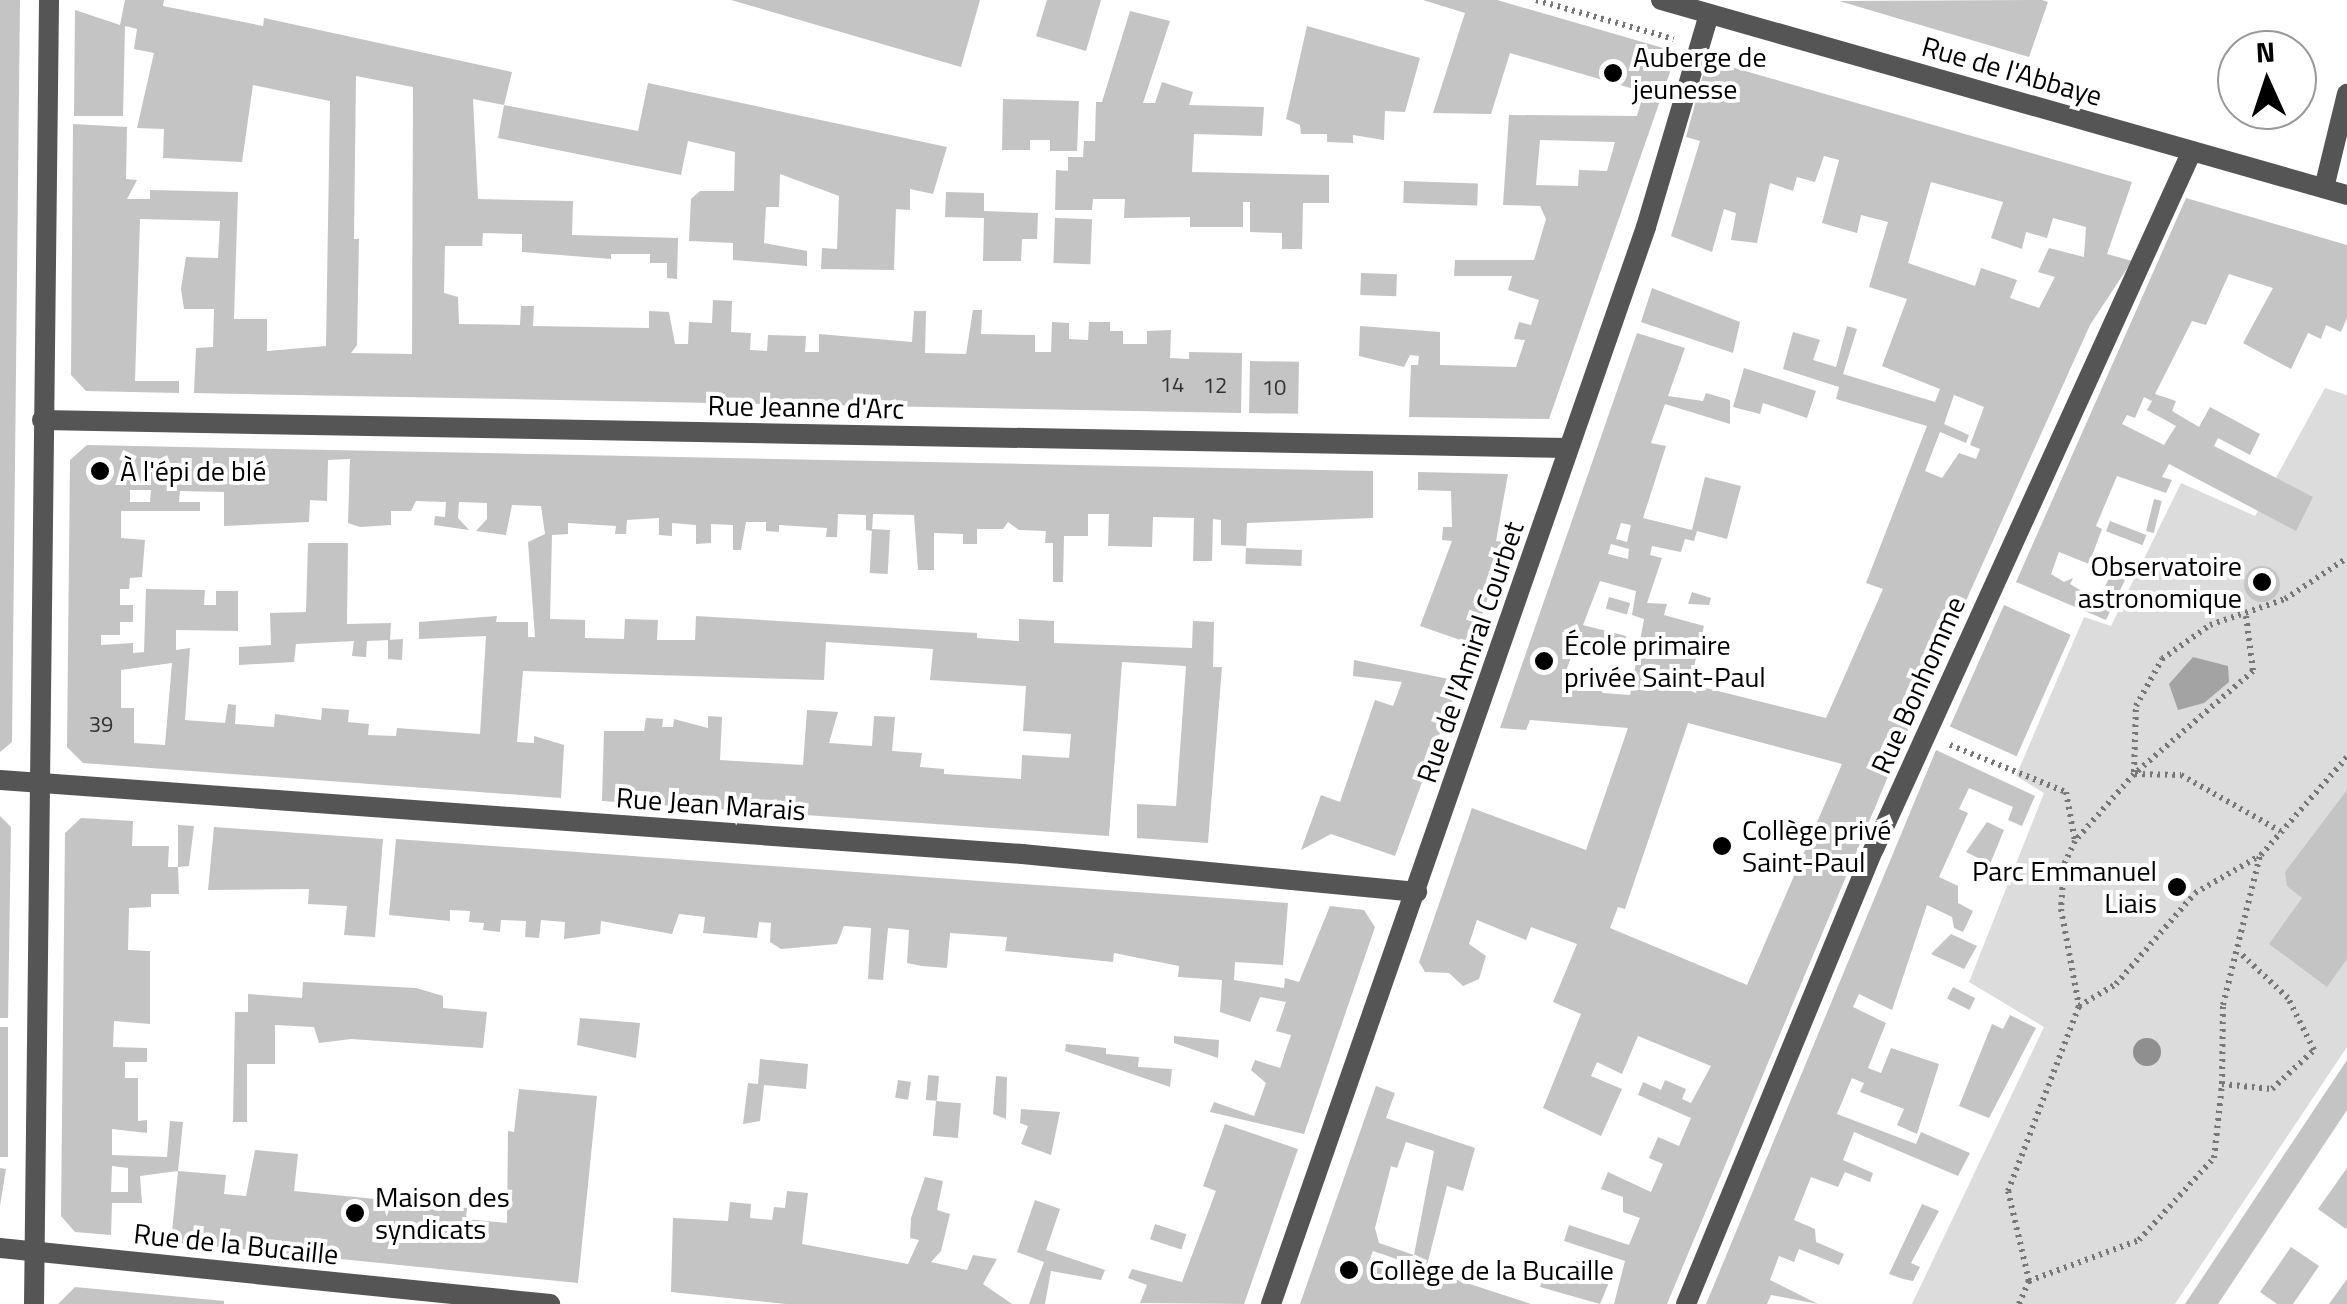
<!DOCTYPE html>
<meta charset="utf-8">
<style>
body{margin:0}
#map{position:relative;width:2347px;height:1304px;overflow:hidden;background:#fff;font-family:"Titillium Web",sans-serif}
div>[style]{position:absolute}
.green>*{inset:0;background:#dcdcdc}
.water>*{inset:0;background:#a3a3a3}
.building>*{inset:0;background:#c4c4c4;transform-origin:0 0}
.round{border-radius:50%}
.path>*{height:6px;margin-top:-3px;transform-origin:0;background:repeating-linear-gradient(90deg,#777 0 2.5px,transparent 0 7.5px)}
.service>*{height:20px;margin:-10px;padding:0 10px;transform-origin:10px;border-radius:10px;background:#555}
.minor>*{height:20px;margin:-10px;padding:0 10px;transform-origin:10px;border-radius:10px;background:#555}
.tertiary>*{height:20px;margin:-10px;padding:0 10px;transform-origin:10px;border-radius:10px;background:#555}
.trees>*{width:28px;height:28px;margin:-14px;border-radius:50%;background:#8f8f8f}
.dots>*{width:28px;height:28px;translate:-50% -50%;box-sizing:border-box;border:5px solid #fff;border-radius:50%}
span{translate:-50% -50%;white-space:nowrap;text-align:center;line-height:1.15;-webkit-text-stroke:8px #fff;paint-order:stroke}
.number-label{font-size:22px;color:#313131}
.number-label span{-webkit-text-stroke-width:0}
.poi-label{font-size:28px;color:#000}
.left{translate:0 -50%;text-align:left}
.right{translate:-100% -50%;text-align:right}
.street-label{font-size:28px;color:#000}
.north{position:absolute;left:2217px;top:30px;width:100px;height:100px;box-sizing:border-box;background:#fff;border:2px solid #999;border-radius:50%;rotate:357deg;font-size:28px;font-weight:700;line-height:40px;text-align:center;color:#000}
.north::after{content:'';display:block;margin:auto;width:35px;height:45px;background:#000;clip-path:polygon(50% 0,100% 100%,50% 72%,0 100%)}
</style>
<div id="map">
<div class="green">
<i style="clip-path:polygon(2325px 388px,2347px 395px,2347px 1047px,2175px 1304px,1912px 1304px,2044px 1027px,1969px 982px,2044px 793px,2016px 776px,2084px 617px,2111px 626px,2181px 483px,2255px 516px)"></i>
</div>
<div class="water">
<i style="clip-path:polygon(2193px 657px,2228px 666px,2229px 682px,2204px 703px,2178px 710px,2169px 684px)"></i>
</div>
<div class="building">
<i style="clip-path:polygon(0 0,20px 0,12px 742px,0 752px)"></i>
<i style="clip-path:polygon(evenodd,125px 0,164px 0,163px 6px,263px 26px,264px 18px,512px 72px,504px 105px,473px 99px,478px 199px,573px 201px,572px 235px,678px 238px,677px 279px,667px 278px,667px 263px,650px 263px,650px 254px,611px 254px,611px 259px,522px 252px,522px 234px,483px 233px,482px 246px,445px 246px,444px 293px,458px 297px,459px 324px,520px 325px,521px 306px,534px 306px,533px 326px,649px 328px,649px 311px,669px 312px,675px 344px,688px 344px,689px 322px,712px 323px,713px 300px,732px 301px,731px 332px,751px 333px,750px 350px,767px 351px,768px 335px,806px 336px,805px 352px,819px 352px,819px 334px,912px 342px,914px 311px,926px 311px,925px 353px,966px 354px,973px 310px,982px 310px,981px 334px,1035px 335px,1035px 352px,1051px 352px,1052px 322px,1069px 323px,1069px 339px,1088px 340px,1089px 322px,1110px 322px,1110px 331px,1123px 331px,1123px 344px,1147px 344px,1147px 331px,1171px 330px,1170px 358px,1189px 359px,1189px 352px,1242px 353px,1241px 413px,194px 393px,196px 348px,213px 347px,214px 309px,184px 309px,181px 289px,186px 257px,218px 258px,220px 221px,140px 219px,135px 381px,179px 381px,179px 393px,86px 391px,71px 375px,73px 124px,127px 127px,126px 179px,137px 180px,127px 199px,150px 199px,150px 190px,238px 192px,234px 319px,267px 319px,267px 351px,326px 346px,330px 101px,253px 85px,242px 162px,163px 158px,164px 129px,137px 128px,154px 53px,134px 49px,137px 29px,125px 26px,123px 116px,74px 116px,75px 10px,120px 25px,125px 0,356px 76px,413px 87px,412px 354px,351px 353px,357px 345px,359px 239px,354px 239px,356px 76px)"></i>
<i style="clip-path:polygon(731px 0,980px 0,961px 67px)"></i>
<i style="clip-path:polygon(1047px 0,1101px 0,1086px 51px,1036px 36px)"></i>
<i style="clip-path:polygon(evenodd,1423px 0,1497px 0,1677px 52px,1549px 419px,1409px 417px,1411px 365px,1418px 365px,1419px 356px,1410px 355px,1404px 367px,1359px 356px,1360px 326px,1440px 332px,1440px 365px,1516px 367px,1525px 340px,1514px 339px,1519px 322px,1531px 325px,1539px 300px,1508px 290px,1512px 276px,1454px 276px,1455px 260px,1534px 260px,1546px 219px,1540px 206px,1503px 205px,1509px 115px,1637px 116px,1644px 92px,1510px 53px,1491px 114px,1433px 113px,1465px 13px,1423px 0,1540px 140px,1579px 141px,1615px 142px,1607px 171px,1579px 170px,1578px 186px,1536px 185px,1540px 140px)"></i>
<i style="clip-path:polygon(2042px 0,2048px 2px,2029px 57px,1839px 1px)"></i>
<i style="clip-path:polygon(1130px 11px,1170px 21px,1143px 103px,1155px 103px,1162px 82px,1193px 92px,1189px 105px,1264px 107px,1262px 136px,1194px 134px,1192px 172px,1329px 175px,1329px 203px,1303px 203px,1302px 249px,1282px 249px,1282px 233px,1250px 232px,1250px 202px,1243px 202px,1243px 227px,1190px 227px,1190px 217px,1124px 218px,1125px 199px,1093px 199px,1092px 210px,1055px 210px,1056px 170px,1068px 171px,1068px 157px,1083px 157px,1084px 141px,1095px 141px,1096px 102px,1102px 102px)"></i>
<i style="clip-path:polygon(1307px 26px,1420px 58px,1405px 112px,1385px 111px,1384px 140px,1353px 135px,1353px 143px,1327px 142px,1327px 134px,1301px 134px,1300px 125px,1286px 119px)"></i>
<i style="clip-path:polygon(evenodd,1707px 60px,2132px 182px,2107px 254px,2132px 261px,2090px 325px,1902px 743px,1667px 1304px,1614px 1304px,1625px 1261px,1564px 1241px,1569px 1225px,1629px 1245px,1640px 1218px,1623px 1212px,1623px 1197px,1601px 1189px,1608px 1172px,1651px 1192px,1663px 1164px,1649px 1158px,1658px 1137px,1679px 1146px,1691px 1118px,1638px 1095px,1643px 1082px,1661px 1090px,1665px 1080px,1686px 1089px,1682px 1099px,1691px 1103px,1711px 1066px,1638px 1036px,1622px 1074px,1597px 1062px,1591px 1076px,1622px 1089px,1601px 1136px,1543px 1108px,1581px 1014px,1553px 1002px,1577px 944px,1531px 927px,1526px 940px,1477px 920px,1469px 944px,1486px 956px,1479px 979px,1463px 986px,1449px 973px,1425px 972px,1419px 962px,1472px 808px,1586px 850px,1628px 728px,1530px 720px,1526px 730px,1500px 728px,1637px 333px,1685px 348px,1668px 396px,1703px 401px,1706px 393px,1730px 400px,1730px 424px,1665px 404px,1651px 443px,1666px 446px,1643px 518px,1692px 530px,1705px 477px,1741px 486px,1727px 539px,1697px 531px,1694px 541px,1685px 539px,1681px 552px,1652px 546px,1650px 555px,1662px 558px,1647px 603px,1667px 604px,1664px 615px,1704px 626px,1688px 690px,1696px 693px,1698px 686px,1826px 718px,1883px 589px,1866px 583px,1927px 426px,1836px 399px,1839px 387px,1783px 369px,1793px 332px,1820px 340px,1813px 360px,1836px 367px,1847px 326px,1857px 329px,1843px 374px,1935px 402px,1940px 389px,1882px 366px,1907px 299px,1869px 287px,1888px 222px,1861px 215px,1857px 233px,1822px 223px,1839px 160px,1824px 156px,1815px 182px,1797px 177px,1793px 191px,1770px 183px,1757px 243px,1731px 240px,1736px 213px,1724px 209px,1712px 252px,1671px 236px,1700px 141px,1686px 137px,1707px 60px,1931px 182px,2003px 202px,1991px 238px,2022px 249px,2026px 232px,2047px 238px,2053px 218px,2086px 227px,2084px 257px,2049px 248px,2038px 272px,2055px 277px,2039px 308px,2010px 298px,2017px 280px,1981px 268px,1975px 286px,1908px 263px,1931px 182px,1707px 60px,1954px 395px,1984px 407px,1970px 445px,1980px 449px,1976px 459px,1959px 453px,1942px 478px,1925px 471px,1940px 432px,1966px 443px,1969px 435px,1944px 424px,1954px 395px,1707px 60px,1621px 523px,1631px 525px,1627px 542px,1616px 539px,1621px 523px,1707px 60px,1611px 544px,1629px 549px,1628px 559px,1608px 554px,1611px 544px,1707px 60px,1600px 581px,1636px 591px,1632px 615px,1644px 619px,1630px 695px,1603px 693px,1593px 681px,1563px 679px,1577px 641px,1622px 652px,1626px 636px,1583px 625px,1600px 581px,1707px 60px,1688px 723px,1842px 764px,1747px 985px,1610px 928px,1618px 907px,1625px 909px,1688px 723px)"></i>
<i style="clip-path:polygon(648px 83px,947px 147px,933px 194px,910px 189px,910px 210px,896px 209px,894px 270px,821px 269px,822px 248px,837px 249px,839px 196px,780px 174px,779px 207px,766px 207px,764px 243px,807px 251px,807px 266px,733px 260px,733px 243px,689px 241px,691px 199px,700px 191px,734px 191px,735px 152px,688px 141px,681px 175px,498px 138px,504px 105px,638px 131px)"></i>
<i style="clip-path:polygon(1003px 99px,1079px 101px,1077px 151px,1050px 151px,1050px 140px,1030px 140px,1030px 150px,1002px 150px)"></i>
<i style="left:1404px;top:181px;width:74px;height:22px;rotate:2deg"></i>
<i style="clip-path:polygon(946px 192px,984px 193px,984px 211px,1038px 213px,1037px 239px,1022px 239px,1021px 261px,983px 261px,984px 218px,945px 217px)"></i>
<i style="clip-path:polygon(evenodd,2186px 198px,2347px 245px,2347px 318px,2341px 332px,2326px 325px,2321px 339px,2308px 333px,2291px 369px,2243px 343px,2273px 288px,2229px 274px,2206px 325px,2192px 321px,2155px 394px,2176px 401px,2172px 411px,2199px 427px,2210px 407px,2260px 434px,2250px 455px,2218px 438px,2214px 446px,2313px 497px,2296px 531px,2169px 464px,2162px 477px,2172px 480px,2166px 493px,2117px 476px,2096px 526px,2102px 529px,2089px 564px,2059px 552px,2051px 574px,2064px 582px,2073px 578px,2070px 584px,2098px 601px,2111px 574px,2125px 580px,2106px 620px,2016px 582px,2186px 198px,2144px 397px,2152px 401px,2147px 410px,2176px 426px,2164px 445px,2122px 424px,2127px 415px,2135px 418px,2144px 397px)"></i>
<i style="left:1055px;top:218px;width:37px;height:45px;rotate:2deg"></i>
<i style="left:1361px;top:273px;width:36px;height:22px;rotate:2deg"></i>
<i style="clip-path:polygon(1652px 288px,1740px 322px,1733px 353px,1641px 322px)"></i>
<i style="left:1250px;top:361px;width:49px;height:52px;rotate:1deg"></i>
<i style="clip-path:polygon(1744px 368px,1816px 391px,1807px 418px,1763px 403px,1760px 414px,1733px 407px)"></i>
<i style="clip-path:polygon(evenodd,87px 445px,1373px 471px,1373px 518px,1247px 523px,1246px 546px,1221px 545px,1221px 520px,1213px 519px,1212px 561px,1193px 561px,1194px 518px,1153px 517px,1152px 547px,1108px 546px,1109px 514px,1088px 514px,1088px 536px,1064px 536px,1063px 582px,1053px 582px,1053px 543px,1045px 543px,1046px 531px,1019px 530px,1008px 522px,1003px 529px,977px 529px,977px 544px,963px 544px,963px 534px,934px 533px,934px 570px,918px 570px,914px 515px,873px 514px,872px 531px,866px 530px,866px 515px,838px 514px,837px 537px,826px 537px,827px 528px,779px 525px,779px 532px,766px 531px,766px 522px,746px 522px,741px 550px,733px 550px,733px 525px,711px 524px,711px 543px,696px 544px,696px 525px,672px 523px,672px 536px,659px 535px,659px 518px,627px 520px,626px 534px,615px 534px,616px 526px,568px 523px,568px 534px,552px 535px,550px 619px,585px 620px,585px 638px,624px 639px,625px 619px,658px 620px,657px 640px,695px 640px,696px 616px,977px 633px,977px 638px,1019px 641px,1019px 619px,1054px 621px,1054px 643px,1192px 648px,1193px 621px,1214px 622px,1213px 667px,1222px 667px,1208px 843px,1137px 838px,1137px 804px,1176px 806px,1186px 666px,1122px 662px,1109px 836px,602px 801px,604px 731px,644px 731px,646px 718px,663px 719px,662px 727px,673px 727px,674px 719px,708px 728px,708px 716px,722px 717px,720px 760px,803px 765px,807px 710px,838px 712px,829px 743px,872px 746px,874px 716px,895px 717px,892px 751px,922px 753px,920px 767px,944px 769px,944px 774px,1021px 779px,1022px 755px,1069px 758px,1071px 734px,1023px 731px,1026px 686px,930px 680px,933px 649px,826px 642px,824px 680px,523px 671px,517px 742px,534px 743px,534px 736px,564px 745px,561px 798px,83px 763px,67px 747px,70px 460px,87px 445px,350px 459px,348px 523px,360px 527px,391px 525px,391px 511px,411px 511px,416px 501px,446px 502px,445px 517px,435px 516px,434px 525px,469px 530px,458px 518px,459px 502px,487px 503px,487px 519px,476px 531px,506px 535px,512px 505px,541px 506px,545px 534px,528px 542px,535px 637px,528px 637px,528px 622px,496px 622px,497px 616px,419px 622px,419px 639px,486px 636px,480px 734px,397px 728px,396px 736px,368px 735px,369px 724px,348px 722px,349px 710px,322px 708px,321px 720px,275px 714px,274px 727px,235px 724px,236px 705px,228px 704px,225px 723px,185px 720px,190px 648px,176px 650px,176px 630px,238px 631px,238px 591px,216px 591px,216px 605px,204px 605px,205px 590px,146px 589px,144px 652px,133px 653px,133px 643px,101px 645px,101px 635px,120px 635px,120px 622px,133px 622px,133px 605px,120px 605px,120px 589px,129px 589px,130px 578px,142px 577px,145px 540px,121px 538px,121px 511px,200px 511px,200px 502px,179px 502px,180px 491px,224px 492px,224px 526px,309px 522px,310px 500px,327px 501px,328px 460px,350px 459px,87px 445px,130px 490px,151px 490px,150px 502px,130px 502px,130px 490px,87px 445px,172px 663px,165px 745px,134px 743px,134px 708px,121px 708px,121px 670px,172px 663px)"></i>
<i style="clip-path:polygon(1418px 472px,1508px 474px,1496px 541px,1507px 542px,1472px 644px,1420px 626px,1452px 541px,1442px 540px,1443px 527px,1452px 527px,1451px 491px,1418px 490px)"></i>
<i style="left:2154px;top:499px;width:8px;height:33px;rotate:14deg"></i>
<i style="left:2110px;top:521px;width:39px;height:11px;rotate:21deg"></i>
<i style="left:872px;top:529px;width:18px;height:44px;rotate:3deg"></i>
<i style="clip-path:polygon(308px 543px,348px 543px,347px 624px,391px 623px,390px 640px,367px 641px,366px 657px,352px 656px,354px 641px,296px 644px,294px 662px,239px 665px,239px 647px,271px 645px,270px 613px,306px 612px)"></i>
<i style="left:1246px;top:548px;width:56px;height:16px;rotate:2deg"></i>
<i class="round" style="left:2244px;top:566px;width:36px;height:36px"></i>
<i style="clip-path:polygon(1692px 592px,1711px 598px,1709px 605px,1688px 604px)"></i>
<i style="left:1609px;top:597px;width:22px;height:12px;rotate:16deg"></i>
<i style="left:2004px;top:605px;width:73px;height:133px;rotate:24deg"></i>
<i style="clip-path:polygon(403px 639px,402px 660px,388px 659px,388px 640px)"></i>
<i style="clip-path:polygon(1354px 660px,1459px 681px,1395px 856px,1331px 834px,1301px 850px,1321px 795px,1340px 802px,1375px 700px,1393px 706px,1402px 682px,1353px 676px)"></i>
<i style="clip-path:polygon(1936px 750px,2035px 796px,2022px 826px,2008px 820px,2013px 807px,1969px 788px,1959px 809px,1968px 813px,1939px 877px,1958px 886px,1958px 903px,1973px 911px,1963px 932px,1954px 928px,1952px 917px,1927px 905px,1892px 1010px,1859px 994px,1853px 1007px,1886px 1023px,1868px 1068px,1881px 1073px,1891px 1048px,1939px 1064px,1917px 1134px,1897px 1125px,1904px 1109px,1860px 1092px,1864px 1083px,1852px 1078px,1837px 1114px,1916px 1144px,1921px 1132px,1970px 1153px,1958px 1176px,1854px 1132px,1843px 1160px,1873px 1173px,1870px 1182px,1845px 1172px,1838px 1187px,1811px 1177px,1794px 1220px,1815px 1229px,1816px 1242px,1844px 1254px,1839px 1265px,1799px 1249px,1794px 1262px,1779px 1256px,1770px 1280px,1818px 1304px,1771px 1295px,1767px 1304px,1706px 1304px)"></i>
<i style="clip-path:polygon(2347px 790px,2347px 959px,2327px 987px,2269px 944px,2302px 898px,2287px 886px,2285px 872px)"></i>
<i style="clip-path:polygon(0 816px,11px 827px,8px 1018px,0 1018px)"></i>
<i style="clip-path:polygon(evenodd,81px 818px,133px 821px,132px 846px,169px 846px,168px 867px,178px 867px,179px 894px,151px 894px,151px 907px,129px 908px,128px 950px,150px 951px,150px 1024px,114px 1021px,113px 1047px,147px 1048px,147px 1062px,125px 1062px,125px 1078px,138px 1078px,138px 1121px,147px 1120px,147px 1133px,112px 1129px,112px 1155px,167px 1157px,170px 1121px,183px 1122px,178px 1171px,140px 1176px,142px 1203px,112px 1203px,111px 1235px,75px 1232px,61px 1216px,65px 833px,81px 818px,112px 1166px,128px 1168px,128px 1192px,111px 1192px,112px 1166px)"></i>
<i style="clip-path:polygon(1987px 822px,2004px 830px,1990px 864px,1966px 852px)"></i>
<i style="clip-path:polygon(178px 825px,194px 826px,189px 866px,178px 867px)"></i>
<i style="clip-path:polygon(214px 827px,383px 839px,375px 937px,344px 935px,347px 906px,308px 904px,309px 889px,208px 890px)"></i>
<i style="clip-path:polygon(396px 839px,1288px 903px,1283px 965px,1235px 962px,1234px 980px,1284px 988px,1285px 978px,1299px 982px,1330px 906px,1364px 910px,1375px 927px,1304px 1134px,1210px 1112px,1214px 1102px,1254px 1116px,1266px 1083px,1251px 1070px,1255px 1060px,1280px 1068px,1291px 1035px,1276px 1031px,1286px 1002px,1260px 997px,1250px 1022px,1220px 1012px,1222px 980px,1178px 977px,1179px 966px,1114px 953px,1113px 962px,1005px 951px,1007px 937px,950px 933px,947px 968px,922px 966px,907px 963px,909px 930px,888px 928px,883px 980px,868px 979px,871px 928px,844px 926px,837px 944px,781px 949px,770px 942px,771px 923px,759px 922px,757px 938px,703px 933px,705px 917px,679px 914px,672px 934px,601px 921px,600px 934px,564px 939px,565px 922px,541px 920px,539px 938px,525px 937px,526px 921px,501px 920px,500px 932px,483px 930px,484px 923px,469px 922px,470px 911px,450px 910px,450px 921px,389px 915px)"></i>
<i style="clip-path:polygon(1951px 934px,1977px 946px,1964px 969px,1931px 954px)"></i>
<i style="clip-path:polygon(303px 982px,416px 988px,443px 996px,443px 1008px,487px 1012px,483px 1048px,351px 1039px,319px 1043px,314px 1027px,275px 1025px,275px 1064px,247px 1064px,247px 1122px,233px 1122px,235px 1012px,248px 1012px,248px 994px,302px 998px)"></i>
<i style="left:1953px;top:987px;width:25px;height:13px;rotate:27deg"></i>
<i style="clip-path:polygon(2010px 1015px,2036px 1028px,1989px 1118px,1959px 1106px,1992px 1024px,2003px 1029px)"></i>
<i style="clip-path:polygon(580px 1018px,640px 1023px,636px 1058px,577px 1045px)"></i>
<i style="left:0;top:1027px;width:8px;height:130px"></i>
<i style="clip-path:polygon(1174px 1036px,1219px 1040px,1218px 1058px,1174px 1043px)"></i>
<i style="clip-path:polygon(1066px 1044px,1106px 1048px,1106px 1054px,1139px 1057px,1138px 1067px,1172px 1069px,1170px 1087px,1065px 1051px)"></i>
<i style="clip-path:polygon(760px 1059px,808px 1064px,806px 1089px,764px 1085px,760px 1121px,743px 1124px,748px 1083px,758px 1084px)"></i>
<i style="clip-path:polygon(2347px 1060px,2347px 1110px,2218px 1304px,2185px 1304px)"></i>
<i style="left:928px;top:1075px;width:11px;height:25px;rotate:5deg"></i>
<i style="clip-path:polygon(996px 1076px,1007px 1077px,1006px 1119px,993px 1114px)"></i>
<i style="left:898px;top:1080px;width:13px;height:18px;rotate:9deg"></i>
<i style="clip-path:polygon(evenodd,1376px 1086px,1395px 1093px,1386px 1118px,1475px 1148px,1463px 1191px,1447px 1186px,1426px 1269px,1373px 1251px,1368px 1264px,1441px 1289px,1445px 1276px,1531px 1304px,1300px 1304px,1376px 1086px,1406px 1142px,1434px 1151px,1414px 1255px,1379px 1243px,1375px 1228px,1391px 1166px,1397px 1168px,1406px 1142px)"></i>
<i style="clip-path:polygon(519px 1089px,597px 1096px,578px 1283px,171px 1242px,178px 1171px,226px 1175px,224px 1194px,246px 1196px,255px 1150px,298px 1154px,294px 1191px,467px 1208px,466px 1219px,507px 1223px,508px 1131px,514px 1132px)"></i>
<i style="left:936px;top:1101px;width:25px;height:35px;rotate:5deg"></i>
<i style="clip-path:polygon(1021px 1109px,1060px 1112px,1051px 1155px,1021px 1144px,1028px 1126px,1020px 1123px)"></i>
<i style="clip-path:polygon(1225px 1124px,1298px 1149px,1244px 1304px,1140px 1303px,1147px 1285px,1128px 1278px,1132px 1269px,1182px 1282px,1216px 1191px,1203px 1186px)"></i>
<i style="left:0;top:1168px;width:6px;height:45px;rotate:9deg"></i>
<i style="clip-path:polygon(2347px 1168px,2347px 1227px,2346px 1229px,2318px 1209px)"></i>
<i style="clip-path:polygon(925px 1177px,943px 1181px,937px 1210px,950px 1214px,941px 1251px,931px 1262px,967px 1270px,973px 1255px,997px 1259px,983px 1284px,1012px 1304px,786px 1304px,671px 1292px,673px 1218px,728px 1221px,730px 1202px,751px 1204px,750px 1218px,772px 1220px,774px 1207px,785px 1208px,787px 1191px,808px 1193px,802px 1244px,908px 1264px,919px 1240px,910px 1238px,911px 1218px)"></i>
<i style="clip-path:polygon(1035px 1200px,1060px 1209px,1046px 1250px,1105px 1270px,1101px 1280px,1051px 1271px,1045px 1304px,1029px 1304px,1044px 1262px,1017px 1252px)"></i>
<i style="clip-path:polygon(1922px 1204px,1939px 1211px,1911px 1263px,1920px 1267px,1913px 1281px,1903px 1279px,1889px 1274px)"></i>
<i style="left:1155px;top:1224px;width:33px;height:16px;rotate:18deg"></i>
<i style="clip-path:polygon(2291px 1247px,2319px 1266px,2293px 1304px,2277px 1304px,2260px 1292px)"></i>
<i style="clip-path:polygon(1576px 1261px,1613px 1273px,1600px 1304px,1540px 1287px,1546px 1269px,1571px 1278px)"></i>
<i style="clip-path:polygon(2347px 1279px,2347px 1304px,2329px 1304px)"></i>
<i style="clip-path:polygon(75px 1287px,224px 1301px,224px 1304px,58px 1304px)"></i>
</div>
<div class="path">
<i style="left:1536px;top:0;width:143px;rotate:15.8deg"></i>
<i style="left:2246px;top:616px;width:55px;rotate:82.7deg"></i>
<i style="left:2253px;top:671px;width:157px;rotate:139.1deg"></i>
<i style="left:2134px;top:774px;width:89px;rotate:131.4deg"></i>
<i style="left:2075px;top:841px;width:26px;rotate:115deg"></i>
<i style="left:2064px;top:865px;width:44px;rotate:93.9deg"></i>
<i style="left:2061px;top:909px;width:99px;rotate:79.5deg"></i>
<i style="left:2079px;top:1006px;width:43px;rotate:-30.7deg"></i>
<i style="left:2116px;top:984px;width:121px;rotate:-49deg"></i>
<i style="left:2195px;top:893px;width:76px;rotate:-29.9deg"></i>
<i style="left:2261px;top:855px;width:130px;rotate:-48.7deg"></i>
<i style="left:1950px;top:745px;width:125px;rotate:22.1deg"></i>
<i style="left:2066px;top:792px;width:50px;rotate:79.6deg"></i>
<i style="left:2134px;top:772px;width:66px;rotate:-88.3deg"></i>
<i style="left:2136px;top:706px;width:54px;rotate:-61deg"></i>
<i style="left:2162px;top:659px;width:59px;rotate:-35.3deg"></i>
<i style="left:2210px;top:625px;width:79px;rotate:-19.1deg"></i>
<i style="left:2285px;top:599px;width:74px;rotate:-33.5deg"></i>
<i style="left:2135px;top:774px;width:46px;rotate:1.2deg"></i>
<i style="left:2181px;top:775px;width:114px;rotate:29.5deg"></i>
<i style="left:2222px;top:1084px;width:79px;rotate:-89.3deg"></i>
<i style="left:2223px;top:1005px;width:154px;rotate:-76.1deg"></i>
<i style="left:2029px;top:1281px;width:117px;rotate:-20.4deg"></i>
<i style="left:2139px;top:1240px;width:111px;rotate:-47.6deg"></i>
<i style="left:2214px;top:1158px;width:74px;rotate:-83.8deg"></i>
<i style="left:2222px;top:1084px;width:50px;rotate:5.7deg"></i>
<i style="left:2272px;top:1089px;width:57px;rotate:-42.9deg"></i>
<i style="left:2314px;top:1050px;width:58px;rotate:-116.6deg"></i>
<i style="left:2288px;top:998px;width:67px;rotate:-136.8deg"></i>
<i style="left:2019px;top:1304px;width:25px;rotate:-67deg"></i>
<i style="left:2029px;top:1281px;width:92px;rotate:-103.1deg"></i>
<i style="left:2008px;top:1191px;width:198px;rotate:-69deg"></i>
</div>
<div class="service">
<i style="left:2324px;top:188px;width:97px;rotate:-76.3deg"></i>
</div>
<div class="minor">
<i style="left:1661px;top:0;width:713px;rotate:15.87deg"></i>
<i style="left:42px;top:420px;width:1526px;rotate:1.05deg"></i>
<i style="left:0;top:780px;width:1025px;rotate:4.14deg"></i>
<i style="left:1022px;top:854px;width:397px;rotate:5.5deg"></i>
<i style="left:0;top:1248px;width:553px;rotate:5.81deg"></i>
<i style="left:1271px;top:1304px;width:1140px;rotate:-70.8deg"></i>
<i style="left:1646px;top:227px;width:222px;rotate:-73.5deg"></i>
<i style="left:1686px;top:1304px;width:492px;rotate:-67.6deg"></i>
<i style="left:1874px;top:849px;width:767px;rotate:-65.51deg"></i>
</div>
<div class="tertiary">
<i style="left:34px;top:1304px;width:1304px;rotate:-89.34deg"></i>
</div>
<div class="trees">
<i style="left:2147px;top:1052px"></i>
</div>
<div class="dots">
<i style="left:1613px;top:73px;background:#000"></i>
<i style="left:100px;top:471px;background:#000"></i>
<i style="left:2262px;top:582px;background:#000"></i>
<i style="left:1544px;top:661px;background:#000"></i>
<i style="left:1722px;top:846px;background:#000"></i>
<i style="left:2177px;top:887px;background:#000"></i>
<i style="left:355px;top:1213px;background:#000"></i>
<i style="left:1349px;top:1270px;background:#000"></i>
</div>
<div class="number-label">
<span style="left:1172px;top:385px">14</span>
<span style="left:1215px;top:386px">12</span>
<span style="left:1274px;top:388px">10</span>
<span style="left:101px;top:725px">39</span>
</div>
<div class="poi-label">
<span class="left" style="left:1633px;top:73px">Auberge de<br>jeunesse</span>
<span class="left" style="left:120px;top:471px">À l'épi de blé</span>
<span class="right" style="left:2242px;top:582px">Observatoire<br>astronomique</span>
<span class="left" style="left:1564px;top:661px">École primaire<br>privée Saint-Paul</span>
<span class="left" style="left:1742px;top:846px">Collège privé<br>Saint-Paul</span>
<span class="right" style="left:2157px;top:887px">Parc Emmanuel<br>Liais</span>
<span class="left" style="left:375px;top:1213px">Maison des<br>syndicats</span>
<span class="left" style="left:1369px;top:1270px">Collège de la Bucaille</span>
</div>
<div class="street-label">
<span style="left:2012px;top:71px;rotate:16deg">Rue de l'Abbaye</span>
<span style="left:806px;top:407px;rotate:1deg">Rue Jeanne d'Arc</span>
<span style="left:1470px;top:652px;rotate:-71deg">Rue de l'Amiral Courbet</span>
<span style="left:1918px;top:685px;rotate:-66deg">Rue Bonhomme</span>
<span style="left:711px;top:804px;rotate:4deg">Rue Jean Marais</span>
<span style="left:236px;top:1244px;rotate:6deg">Rue de la Bucaille</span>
</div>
<div class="north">N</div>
</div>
